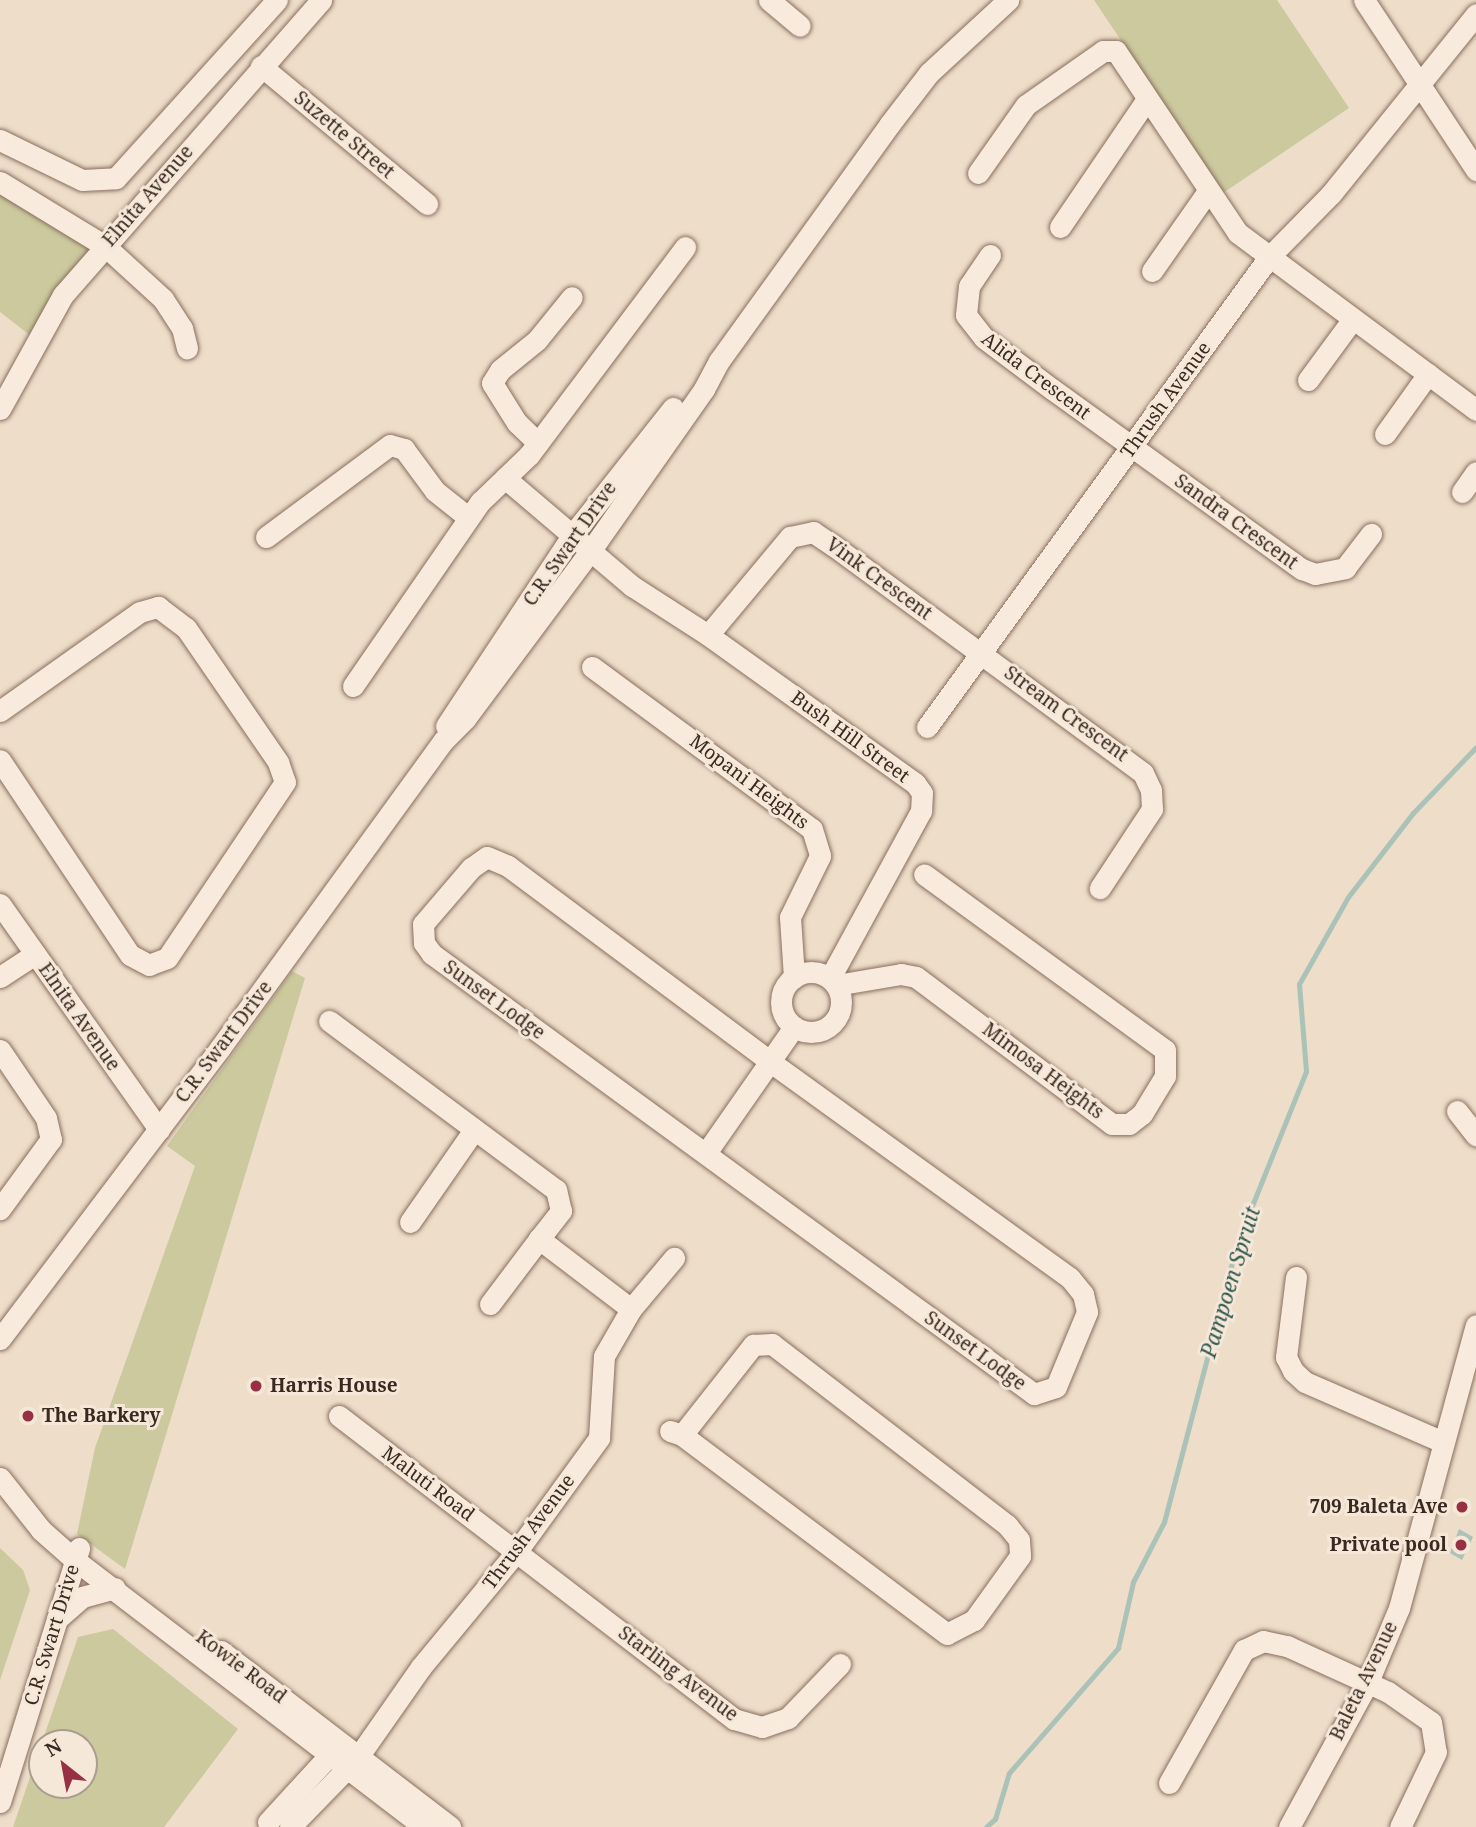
<!DOCTYPE html>
<style>
body{margin:0}
#map{position:relative;width:1476px;height:1827px;overflow:hidden;background:#edddc9;font-family:"Noto Serif",serif}
div>[style]{position:absolute}
.green>*{inset:0;background:#cbc99d}
.water>*{inset:0;background:#aac2b7}
.stream>*{height:5px;margin:-2.5px;padding:0 2.5px;transform-origin:2.5px;border-radius:2.5px;background:#aac2b7}
.roads{filter:drop-shadow(0 0 2px #896e5e) drop-shadow(0 0 2px #896e5e)}
.minor>*{height:21px;margin:-10.5px;padding:0 10.5px;transform-origin:10.5px;border-radius:10.5px;background:#f8ebdd}
.minor>.ring{margin:-10.5px;padding:0;box-sizing:content-box;background:none;border:21px solid #f8ebdd;border-radius:50%}
.dots>*{width:19px;height:19px;translate:-50% -50%;box-sizing:border-box;border:4px solid #f5e8d9;border-radius:50%}
span{translate:-50% -50%;white-space:nowrap;text-align:center;line-height:1.15;-webkit-text-stroke:6px #f5e8d9;paint-order:stroke}
.street-label{font-size:19px;color:#3a2921}
.poi-label{font-size:19px;color:#3a2921;font-weight:700}
.left{translate:0 -50%;text-align:left}
.right{translate:-100% -50%;text-align:right}
.water-label{font-size:21px;color:#315950;font-style:italic}
.north{position:absolute;left:28px;top:1729px;width:70px;height:70px;box-sizing:border-box;background:#f5e8d9;border:2px solid #aa9c8f;border-radius:50%;rotate:329deg;font-size:19px;font-weight:700;line-height:28px;text-align:center;color:#3a2921}
.north::after{content:'';display:block;margin:auto;width:24px;height:32px;background:#963042;clip-path:polygon(50% 0,100% 100%,50% 72%,0 100%)}
</style>
<div id="map">
<div class="green">
<i style="clip-path:polygon(1094px 0,1277px 0,1349px 108px,1223px 193px)"></i>
<i style="clip-path:polygon(0 186px,99px 246px,31px 336px,0 312px)"></i>
<i style="clip-path:polygon(292px 971px,305px 978px,125px 1569px,77px 1534px,95px 1448px,195px 1166px,167px 1146px)"></i>
<i style="clip-path:polygon(0 1548px,23px 1570px,30px 1590px,0 1680px)"></i>
<i style="clip-path:polygon(evenodd,113px 1629px,238px 1729px,164px 1827px,13px 1827px,78px 1637px,113px 1629px,42px 1743px,84px 1743px,84px 1785px,42px 1785px,42px 1743px)"></i>
</div>
<div class="water">
<i style="clip-path:polygon(1459px 1529px,1473px 1537px,1462px 1560px,1450px 1553px)"></i>
</div>
<div class="stream">
<i style="left:986px;top:1827px;width:12px;rotate:-42deg"></i>
<i style="left:995px;top:1819px;width:48px;rotate:-73.1deg"></i>
<i style="left:1009px;top:1773px;width:166px;rotate:-48.9deg"></i>
<i style="left:1118px;top:1648px;width:68px;rotate:-77.2deg"></i>
<i style="left:1133px;top:1582px;width:68px;rotate:-62.7deg"></i>
<i style="left:1164px;top:1522px;width:288px;rotate:-75.3deg"></i>
<i style="left:1237px;top:1243px;width:185px;rotate:-68.1deg"></i>
<i style="left:1306px;top:1071px;width:87px;rotate:-94.6deg"></i>
<i style="left:1299px;top:984px;width:100px;rotate:-60.6deg"></i>
<i style="left:1348px;top:897px;width:106px;rotate:-52.3deg"></i>
<i style="left:1413px;top:813px;width:91px;rotate:-46.3deg"></i>
</div>
<div class="roads">
<div class="minor">
<i style="left:769px;top:0;width:40px;rotate:40deg"></i>
<i style="left:1364px;top:0;width:204px;rotate:56.6deg"></i>
<i style="left:261px;top:66px;width:216px;rotate:39.7deg"></i>
<i style="left:0;top:140px;width:91px;rotate:26deg"></i>
<i style="left:82px;top:180px;width:34px;rotate:-3deg"></i>
<i style="left:116px;top:178px;width:240px;rotate:-47.9deg"></i>
<i style="left:978px;top:173px;width:83px;rotate:-54.8deg"></i>
<i style="left:1026px;top:105px;width:94px;rotate:-35deg"></i>
<i style="left:1103px;top:51px;width:13px"></i>
<i style="left:1116px;top:51px;width:219px;rotate:56.2deg"></i>
<i style="left:1238px;top:233px;width:297px;rotate:36.6deg"></i>
<i style="left:0;top:182px;width:123px;rotate:31.4deg"></i>
<i style="left:105px;top:246px;width:79px;rotate:42.4deg"></i>
<i style="left:163px;top:299px;width:35px;rotate:57deg"></i>
<i style="left:182px;top:328px;width:21px;rotate:76deg"></i>
<i style="left:1060px;top:227px;width:155px;rotate:-55.8deg"></i>
<i style="left:990px;top:255px;width:37px;rotate:124deg"></i>
<i style="left:969px;top:286px;width:29px;rotate:96deg"></i>
<i style="left:966px;top:315px;width:29px;rotate:52deg"></i>
<i style="left:984px;top:338px;width:85px;rotate:36.9deg"></i>
<i style="left:1052px;top:389px;width:308px;rotate:35.8deg"></i>
<i style="left:1302px;top:569px;width:14px;rotate:21deg"></i>
<i style="left:1315px;top:574px;width:31px;rotate:-11deg"></i>
<i style="left:1345px;top:568px;width:43px;rotate:-52.6deg"></i>
<i style="left:1152px;top:271px;width:98px;rotate:-55deg"></i>
<i style="left:1308px;top:380px;width:74px;rotate:-53.7deg"></i>
<i style="left:0;top:409px;width:130px;rotate:-61.1deg"></i>
<i style="left:63px;top:295px;width:392px;rotate:-48.8deg"></i>
<i style="left:1385px;top:434px;width:74px;rotate:-54.4deg"></i>
<i style="left:538px;top:443px;width:29px;rotate:-136deg"></i>
<i style="left:517px;top:423px;width:47px;rotate:-122deg"></i>
<i style="left:492px;top:383px;width:15px;rotate:-58deg"></i>
<i style="left:500px;top:370px;width:48px;rotate:-39deg"></i>
<i style="left:537px;top:340px;width:55px;rotate:-50.9deg"></i>
<i style="left:505px;top:478px;width:167px;rotate:40.4deg"></i>
<i style="left:632px;top:586px;width:90px;rotate:32.8deg"></i>
<i style="left:708px;top:635px;width:128px;rotate:-50.1deg"></i>
<i style="left:790px;top:537px;width:24px;rotate:-12deg"></i>
<i style="left:813px;top:532px;width:25px;rotate:34deg"></i>
<i style="left:834px;top:546px;width:383px;rotate:36.3deg"></i>
<i style="left:1143px;top:773px;width:19px;rotate:65deg"></i>
<i style="left:1151px;top:790px;width:19px;rotate:87deg"></i>
<i style="left:1152px;top:809px;width:95px;rotate:123.4deg"></i>
<i style="left:1462px;top:492px;width:24px;rotate:-55deg"></i>
<i style="left:266px;top:537px;width:154px;rotate:-36.6deg"></i>
<i style="left:390px;top:445px;width:15px;rotate:16deg"></i>
<i style="left:404px;top:449px;width:52px;rotate:53.6deg"></i>
<i style="left:435px;top:491px;width:43px;rotate:38.5deg"></i>
<i style="left:708px;top:635px;width:254px;rotate:35.6deg"></i>
<i style="left:915px;top:783px;width:12px;rotate:55deg"></i>
<i style="left:922px;top:793px;width:18px;rotate:93deg"></i>
<i style="left:921px;top:811px;width:190px;rotate:118.6deg"></i>
<i style="left:592px;top:667px;width:273px;rotate:36.4deg"></i>
<i style="left:812px;top:829px;width:28px;rotate:73deg"></i>
<i style="left:820px;top:856px;width:68px;rotate:116.2deg"></i>
<i style="left:790px;top:917px;width:61px;rotate:86.2deg"></i>
<i style="left:353px;top:686px;width:224px;rotate:-55.4deg"></i>
<i style="left:480px;top:502px;width:68px;rotate:-43.8deg"></i>
<i style="left:529px;top:455px;width:260px;rotate:-53.1deg"></i>
<i style="left:0;top:711px;width:171px;rotate:-35.3deg"></i>
<i style="left:140px;top:612px;width:19px;rotate:-16deg"></i>
<i style="left:158px;top:607px;width:35px;rotate:37deg"></i>
<i style="left:186px;top:628px;width:163px;rotate:55.5deg"></i>
<i style="left:278px;top:762px;width:21px;rotate:71deg"></i>
<i style="left:285px;top:782px;width:212px;rotate:123.8deg"></i>
<i style="left:167px;top:958px;width:19px;rotate:159deg"></i>
<i style="left:149px;top:965px;width:21px;rotate:-152deg"></i>
<i style="left:130px;top:955px;width:234px;rotate:-123.7deg"></i>
<i style="left:446px;top:726px;width:230px;rotate:-56.5deg"></i>
<i style="left:573px;top:534px;width:161px;rotate:-51.6deg"></i>
<i style="left:927px;top:727px;width:581px;rotate:-53.96deg"></i>
<i style="left:1269px;top:257px;width:88px;rotate:-45.5deg"></i>
<i style="left:1331px;top:194px;width:231px;rotate:-51.1deg"></i>
<i style="left:487px;top:857px;width:23px;rotate:23deg"></i>
<i style="left:508px;top:866px;width:329px;rotate:36.7deg"></i>
<i style="left:772px;top:1063px;width:367px;rotate:35.8deg"></i>
<i style="left:1070px;top:1278px;width:21px;rotate:51deg"></i>
<i style="left:1083px;top:1294px;width:18px;rotate:77deg"></i>
<i style="left:1087px;top:1312px;width:81px;rotate:112.5deg"></i>
<i style="left:1056px;top:1387px;width:23px;rotate:162deg"></i>
<i style="left:1034px;top:1394px;width:746px;rotate:-143.84deg"></i>
<i style="left:432px;top:954px;width:14px;rotate:-126deg"></i>
<i style="left:424px;top:943px;width:19px;rotate:-93deg"></i>
<i style="left:423px;top:924px;width:74px;rotate:-49.4deg"></i>
<i style="left:471px;top:868px;width:19px;rotate:-35deg"></i>
<i style="left:0;top:904px;width:276px;rotate:54.8deg"></i>
<i class="ring" style="left:781px;top:972px;width:39px;height:39px"></i>
<i style="left:0;top:977px;width:42px;rotate:-33.3deg"></i>
<i style="left:836px;top:985px;width:66px;rotate:-9.6deg"></i>
<i style="left:901px;top:974px;width:15px;rotate:11deg"></i>
<i style="left:916px;top:977px;width:245px;rotate:36.9deg"></i>
<i style="left:1112px;top:1124px;width:17px"></i>
<i style="left:1129px;top:1124px;width:16px;rotate:-38deg"></i>
<i style="left:1142px;top:1114px;width:44px;rotate:-58.8deg"></i>
<i style="left:1165px;top:1076px;width:26px;rotate:-90deg"></i>
<i style="left:1165px;top:1050px;width:298px;rotate:-143.9deg"></i>
<i style="left:0;top:1050px;width:82px;rotate:55.9deg"></i>
<i style="left:46px;top:1118px;width:22px;rotate:77deg"></i>
<i style="left:51px;top:1139px;width:87px;rotate:126.1deg"></i>
<i style="left:1457px;top:1111px;width:31px;rotate:52deg"></i>
<i style="left:706px;top:1153px;width:154px;rotate:-55.1deg"></i>
<i style="left:410px;top:1222px;width:112px;rotate:-55.2deg"></i>
<i style="left:1296px;top:1277px;width:81px;rotate:97.1deg"></i>
<i style="left:1286px;top:1357px;width:16px;rotate:63deg"></i>
<i style="left:1293px;top:1371px;width:16px;rotate:43deg"></i>
<i style="left:1305px;top:1382px;width:150px;rotate:23.5deg"></i>
<i style="left:490px;top:1304px;width:81px;rotate:-53deg"></i>
<i style="left:631px;top:1309px;width:67px;rotate:-49.9deg"></i>
<i style="left:0;top:1339px;width:365px;rotate:-52.9deg"></i>
<i style="left:220px;top:1048px;width:379px;rotate:-54deg"></i>
<i style="left:443px;top:741px;width:31px;rotate:-45deg"></i>
<i style="left:465px;top:719px;width:211px;rotate:-53.3deg"></i>
<i style="left:591px;top:550px;width:197px;rotate:-54.9deg"></i>
<i style="left:704px;top:389px;width:32px;rotate:-62deg"></i>
<i style="left:719px;top:361px;width:291px;rotate:-54.2deg"></i>
<i style="left:889px;top:125px;width:66px;rotate:-52.4deg"></i>
<i style="left:929px;top:73px;width:108px;rotate:-42.7deg"></i>
<i style="left:339px;top:1416px;width:498px;rotate:37.5deg"></i>
<i style="left:734px;top:1719px;width:29px;rotate:16deg"></i>
<i style="left:762px;top:1727px;width:28px;rotate:-19deg"></i>
<i style="left:788px;top:1718px;width:75px;rotate:-46.1deg"></i>
<i style="left:670px;top:1431px;width:13px;rotate:18deg"></i>
<i style="left:682px;top:1435px;width:115px;rotate:-51.7deg"></i>
<i style="left:753px;top:1345px;width:19px;rotate:-3deg"></i>
<i style="left:772px;top:1344px;width:297px;rotate:37.6deg"></i>
<i style="left:1007px;top:1525px;width:19px;rotate:51deg"></i>
<i style="left:1019px;top:1540px;width:16px;rotate:86deg"></i>
<i style="left:1020px;top:1556px;width:79px;rotate:125.7deg"></i>
<i style="left:974px;top:1620px;width:30px;rotate:153deg"></i>
<i style="left:947px;top:1634px;width:331px;rotate:-143.1deg"></i>
<i style="left:0;top:1478px;width:66px;rotate:51.7deg"></i>
<i style="left:41px;top:1530px;width:45px;rotate:41.4deg"></i>
<i style="left:75px;top:1560px;width:439px;rotate:37.4deg"></i>
<i style="left:57px;top:1619px;width:33px;rotate:-41deg"></i>
<i style="left:82px;top:1597px;width:34px;rotate:-15deg"></i>
<i style="left:221px;top:1651px;width:289px;rotate:37.5deg"></i>
<i style="left:1169px;top:1783px;width:153px;rotate:-60.6deg"></i>
<i style="left:1244px;top:1650px;width:21px;rotate:-25deg"></i>
<i style="left:1263px;top:1641px;width:25px;rotate:12deg"></i>
<i style="left:1287px;top:1646px;width:111px;rotate:24.5deg"></i>
<i style="left:1388px;top:1692px;width:52px;rotate:34.9deg"></i>
<i style="left:1431px;top:1722px;width:30px;rotate:81deg"></i>
<i style="left:1436px;top:1752px;width:83px;rotate:115.6deg"></i>
<i style="left:0;top:1802px;width:266px;rotate:-72.7deg"></i>
<i style="left:268px;top:1822px;width:103px;rotate:-47.4deg"></i>
<i style="left:290px;top:1827px;width:98px;rotate:-45.8deg"></i>
<i style="left:358px;top:1757px;width:110px;rotate:-55deg"></i>
<i style="left:421px;top:1667px;width:151px;rotate:-50.4deg"></i>
<i style="left:517px;top:1551px;width:140px;rotate:-54deg"></i>
<i style="left:599px;top:1438px;width:82px;rotate:-86.5deg"></i>
<i style="left:604px;top:1356px;width:54px;rotate:-60.1deg"></i>
<i style="left:631px;top:1309px;width:116px;rotate:-142.7deg"></i>
<i style="left:539px;top:1239px;width:36px;rotate:-52deg"></i>
<i style="left:561px;top:1211px;width:22px;rotate:-103deg"></i>
<i style="left:556px;top:1190px;width:283px;rotate:-143.3deg"></i>
<i style="left:1289px;top:1827px;width:165px;rotate:-61.4deg"></i>
<i style="left:1368px;top:1682px;width:80px;rotate:-67.3deg"></i>
<i style="left:1399px;top:1608px;width:293px;rotate:-74.8deg"></i>
</div>
</div>
<div class="dots">
<i style="left:256px;top:1386px;background:#963042"></i>
<i style="left:28px;top:1416px;background:#963042"></i>
<i style="left:1462px;top:1507px;background:#963042"></i>
<i style="left:1461px;top:1545px;background:#963042"></i>
</div>
<div class="street-label">
<span style="left:344px;top:135px;rotate:40deg">Suzette Street</span>
<span style="left:148px;top:196px;rotate:-49deg">Elnita Avenue</span>
<span style="left:1036px;top:376px;rotate:37deg">Alida Crescent</span>
<span style="left:1166px;top:400px;rotate:-54deg">Thrush Avenue</span>
<span style="left:1236px;top:522px;rotate:36deg">Sandra Crescent</span>
<span style="left:570px;top:544px;rotate:-55deg">C.R. Swart Drive</span>
<span style="left:879px;top:579px;rotate:36deg">Vink Crescent</span>
<span style="left:1066px;top:714px;rotate:36deg">Stream Crescent</span>
<span style="left:850px;top:737px;rotate:36deg">Bush Hill Street</span>
<span style="left:749px;top:782px;rotate:37deg">Mopani Heights</span>
<span style="left:494px;top:1000px;rotate:36deg">Sunset Lodge</span>
<span style="left:79px;top:1017px;rotate:55deg">Elnita Avenue</span>
<span style="left:224px;top:1042px;rotate:-53deg">C.R. Swart Drive</span>
<span style="left:1043px;top:1071px;rotate:37deg">Mimosa Heights</span>
<span style="left:975px;top:1351px;rotate:36deg">Sunset Lodge</span>
<span style="left:428px;top:1484px;rotate:37deg">Maluti Road</span>
<span style="left:529px;top:1532px;rotate:-53deg">Thrush Avenue</span>
<span style="left:52px;top:1635px;rotate:-73deg">C.R. Swart Drive</span>
<span style="left:241px;top:1667px;rotate:37deg">Kowie Road</span>
<span style="left:678px;top:1674px;rotate:37deg">Starling Avenue</span>
<span style="left:1364px;top:1681px;rotate:-64deg">Baleta Avenue</span>
</div>
<div class="poi-label">
<span class="left" style="left:270px;top:1386px">Harris House</span>
<span class="left" style="left:42px;top:1416px">The Barkery</span>
<span class="right" style="left:1448px;top:1507px">709 Baleta Ave</span>
<span class="right" style="left:1447px;top:1545px">Private pool</span>
</div>
<div class="water-label">
<span style="left:1230px;top:1282px;rotate:-73deg">Pampoen Spruit</span>
</div>
<div class="north">N</div>
</div>
